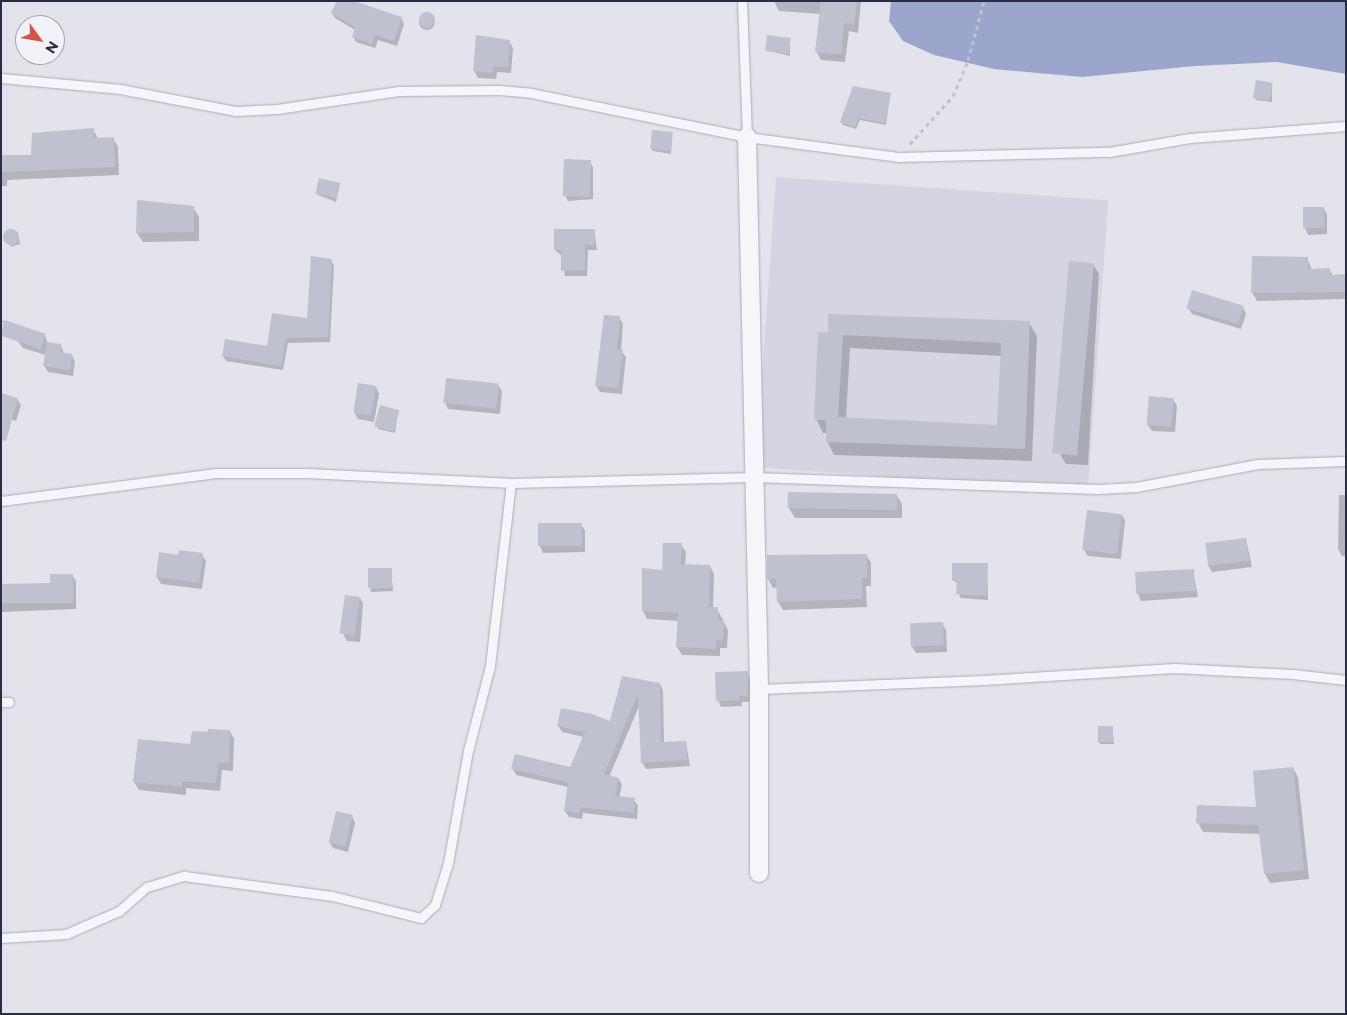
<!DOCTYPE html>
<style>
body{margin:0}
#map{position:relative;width:1347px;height:1015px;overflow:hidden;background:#e2e3eb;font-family:Montserrat,sans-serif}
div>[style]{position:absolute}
.built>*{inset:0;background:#d4d5e0;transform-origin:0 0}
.water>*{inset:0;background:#9ca6cc}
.shadow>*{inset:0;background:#0003}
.round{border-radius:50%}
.building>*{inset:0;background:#bfc1ce;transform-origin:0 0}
.path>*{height:3px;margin-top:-1.5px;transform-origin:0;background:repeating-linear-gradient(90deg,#c0c1ca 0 4px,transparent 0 8px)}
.roads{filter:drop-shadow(0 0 1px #aaacb9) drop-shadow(0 0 1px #aaacb9)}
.service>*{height:9px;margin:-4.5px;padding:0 4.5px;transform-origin:4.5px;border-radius:4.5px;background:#f5f6f9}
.minor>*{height:18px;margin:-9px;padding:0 9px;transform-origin:9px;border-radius:9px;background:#f5f6f9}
span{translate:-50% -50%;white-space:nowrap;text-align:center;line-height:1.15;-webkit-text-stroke:4px #f2f3f8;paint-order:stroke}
.frame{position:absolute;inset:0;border:2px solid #292c44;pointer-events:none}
.north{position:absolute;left:15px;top:15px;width:50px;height:50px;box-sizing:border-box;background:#f2f3f8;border:1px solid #a2a3b0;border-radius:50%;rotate:122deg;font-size:14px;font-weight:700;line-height:20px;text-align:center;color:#292c44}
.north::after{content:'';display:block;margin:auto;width:18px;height:22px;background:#d55543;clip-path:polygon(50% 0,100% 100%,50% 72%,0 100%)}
</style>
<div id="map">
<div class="built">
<i style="left:776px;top:177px;width:333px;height:291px;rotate:4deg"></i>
</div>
<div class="water">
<i style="clip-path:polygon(891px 1px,1346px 1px,1346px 74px,1277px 62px,1195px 66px,1082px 77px,994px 69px,934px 55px,903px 41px,889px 21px)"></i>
</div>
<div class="shadow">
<i style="clip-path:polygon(774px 1px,861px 1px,858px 33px,849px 31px,845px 62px,821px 60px,816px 51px,821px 14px,779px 11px)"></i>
<i style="clip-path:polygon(332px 13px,401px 18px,404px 24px,397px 46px,378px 40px,375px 48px,356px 42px,353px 36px,355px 30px,335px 18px)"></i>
<i class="round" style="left:419px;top:14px;width:16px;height:16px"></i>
<i style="clip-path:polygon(477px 36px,509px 41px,513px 48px,511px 73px,497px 72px,496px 79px,478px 78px,474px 71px)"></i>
<i style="clip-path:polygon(790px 39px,790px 56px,766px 50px)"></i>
<i style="clip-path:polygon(1272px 84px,1272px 102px,1256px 100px,1255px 98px)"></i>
<i style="clip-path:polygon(890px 95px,886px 125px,860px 120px,856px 129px,843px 125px,841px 122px)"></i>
<i style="clip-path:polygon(93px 129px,98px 139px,113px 138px,118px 147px,119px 175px,7px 180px,7px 186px,1px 186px,1px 155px,32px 156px,33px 134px)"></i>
<i style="clip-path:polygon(672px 133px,671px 154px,653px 151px,651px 149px)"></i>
<i style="clip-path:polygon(565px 160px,590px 162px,593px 167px,593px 199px,568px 201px,565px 196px)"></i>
<i style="clip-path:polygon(339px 184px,336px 202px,316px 194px)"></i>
<i style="clip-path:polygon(193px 207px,199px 217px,199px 241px,143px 242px,137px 233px)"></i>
<i style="clip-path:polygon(1305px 208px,1323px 208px,1327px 214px,1327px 234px,1308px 235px,1305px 228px)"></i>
<i style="clip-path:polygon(11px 230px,18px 234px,20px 244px,11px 247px,6px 232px)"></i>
<i style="clip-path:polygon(556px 230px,594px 230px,597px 250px,588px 250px,587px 276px,565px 276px,562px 256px,555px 250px)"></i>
<i style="clip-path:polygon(1307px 258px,1312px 270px,1329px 269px,1333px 276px,1346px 276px,1346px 299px,1257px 301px,1252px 292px)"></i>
<i style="clip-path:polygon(331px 260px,334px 266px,330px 342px,288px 343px,283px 370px,226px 361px,223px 356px,268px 347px,308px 320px)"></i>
<i style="clip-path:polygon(1093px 264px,1099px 274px,1088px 465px,1066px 464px,1060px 454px)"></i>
<i style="clip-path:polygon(1243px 307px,1246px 314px,1241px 329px,1192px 314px,1188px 308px)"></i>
<i style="clip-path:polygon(619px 317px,623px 324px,621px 351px,626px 357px,622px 394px,600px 392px,596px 386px)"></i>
<i style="clip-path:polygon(1px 320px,45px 335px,48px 344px,61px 345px,64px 354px,72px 355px,75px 362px,73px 376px,48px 372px,44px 365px,46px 355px,23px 348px)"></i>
<i style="clip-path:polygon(evenodd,1029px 323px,1037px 336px,1032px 461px,834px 455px,827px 441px,827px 433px,823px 433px,816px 419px,820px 333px,1029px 323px,850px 348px,1002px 356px,998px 427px,846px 419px,850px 348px)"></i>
<i style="clip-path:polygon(498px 385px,502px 391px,500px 414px,448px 409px,445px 402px)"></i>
<i style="clip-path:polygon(376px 387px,379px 394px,374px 422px,358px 419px,354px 412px)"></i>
<i style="clip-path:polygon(17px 399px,21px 405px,16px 421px,1px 416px)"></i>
<i style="clip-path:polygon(1173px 399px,1177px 406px,1175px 432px,1152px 431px,1148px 425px)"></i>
<i style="clip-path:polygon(398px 411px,395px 433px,378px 429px,377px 426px)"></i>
<i style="clip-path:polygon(896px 494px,902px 504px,902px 518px,795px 518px,789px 508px)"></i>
<i style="clip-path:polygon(1339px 495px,1346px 495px,1346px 556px,1342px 556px,1338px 549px)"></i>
<i style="clip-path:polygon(1122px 515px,1125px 521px,1121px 559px,1088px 556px,1084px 550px)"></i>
<i style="clip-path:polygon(581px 524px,585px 531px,585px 552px,543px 553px,540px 546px)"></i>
<i style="clip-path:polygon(1246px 539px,1252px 567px,1212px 572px,1208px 565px)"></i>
<i style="clip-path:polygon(681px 545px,686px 552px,685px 565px,710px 566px,714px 574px,713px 608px,717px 609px,728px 630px,727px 648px,720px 648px,720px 656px,682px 655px,677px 647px,679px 621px,647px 619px,643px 611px)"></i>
<i style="clip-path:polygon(202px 555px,206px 561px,202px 589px,161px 584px,157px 577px)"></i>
<i style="clip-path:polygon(866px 555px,871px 563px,871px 586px,866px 586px,867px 607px,783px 610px,778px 602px,778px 587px,773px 588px,768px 579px)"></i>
<i style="clip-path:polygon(987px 564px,988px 600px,960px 598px,958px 584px,953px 580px)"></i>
<i style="clip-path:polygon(391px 569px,393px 591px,371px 592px,370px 589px)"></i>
<i style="clip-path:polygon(1193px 571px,1198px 597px,1141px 601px,1138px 594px,1136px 574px)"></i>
<i style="clip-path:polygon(72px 575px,76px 581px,76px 609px,1px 612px,1px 586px,51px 584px)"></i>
<i style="clip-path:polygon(360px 598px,363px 604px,360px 642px,347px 641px,343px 634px)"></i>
<i style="clip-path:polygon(942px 623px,946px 630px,947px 652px,916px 653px,912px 647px)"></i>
<i style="clip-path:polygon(747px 672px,751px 679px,751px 702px,742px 702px,742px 706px,721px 707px,718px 700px)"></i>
<i style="clip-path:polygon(623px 677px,660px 684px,663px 691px,664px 743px,686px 742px,690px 766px,646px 769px,642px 762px,640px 704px,609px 777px,619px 779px,622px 785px,619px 798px,634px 800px,638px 806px,637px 819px,583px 813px,582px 819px,569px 817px,565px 811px,568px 787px,516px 775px,513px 769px,571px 768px,584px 737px,562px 732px,558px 725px,610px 723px)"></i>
<i style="clip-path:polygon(1112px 727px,1114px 744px,1101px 744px,1099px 742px)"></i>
<i style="clip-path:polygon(230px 731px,234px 739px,233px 771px,222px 770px,220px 791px,186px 788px,186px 795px,139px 790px,134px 782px,191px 745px,193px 732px)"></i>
<i style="clip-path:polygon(1293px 768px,1298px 777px,1309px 879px,1270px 883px,1265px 874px,1261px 834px,1203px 832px,1198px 823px,1198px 806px,1258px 808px)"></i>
<i style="clip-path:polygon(352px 816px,355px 823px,348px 852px,333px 848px,329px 841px)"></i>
</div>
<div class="building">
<i style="clip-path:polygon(337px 1px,354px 1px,402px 17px,394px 41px,375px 35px,372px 44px,352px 37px,355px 27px,331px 13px)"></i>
<i style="clip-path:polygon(821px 1px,857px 1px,854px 25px,844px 23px,841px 54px,815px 52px)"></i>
<i class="round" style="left:419px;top:12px;width:16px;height:16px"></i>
<i style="clip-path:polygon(476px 35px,510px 40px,508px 67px,494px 66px,493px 73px,473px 71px)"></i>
<i style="left:767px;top:35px;width:24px;height:16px;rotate:7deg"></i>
<i style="left:1256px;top:80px;width:17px;height:18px;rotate:10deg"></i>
<i style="clip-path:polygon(853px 86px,891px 93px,885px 123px,858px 118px,855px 127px,840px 122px)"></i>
<i style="clip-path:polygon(94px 128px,94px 138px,114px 137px,115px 167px,1px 172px,1px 155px,31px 155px,32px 133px)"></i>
<i style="left:652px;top:130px;width:21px;height:19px;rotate:5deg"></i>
<i style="left:564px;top:159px;width:27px;height:37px;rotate:2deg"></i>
<i style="left:319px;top:178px;width:22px;height:16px;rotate:13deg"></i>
<i style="clip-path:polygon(137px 200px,194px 206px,194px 232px,136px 233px)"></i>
<i style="left:1303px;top:207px;width:21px;height:21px"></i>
<i style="clip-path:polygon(554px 229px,595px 229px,594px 245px,585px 245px,585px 270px,561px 271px,561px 250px,554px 250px)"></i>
<i class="round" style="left:3px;top:229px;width:16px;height:16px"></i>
<i style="clip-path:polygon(311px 256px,332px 259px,328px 337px,286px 338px,281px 366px,222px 356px,225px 339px,267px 346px,272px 313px,307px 318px)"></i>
<i style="clip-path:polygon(1252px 256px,1308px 257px,1308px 269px,1330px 268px,1330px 275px,1346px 274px,1346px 292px,1251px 293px)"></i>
<i style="left:1069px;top:261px;width:25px;height:193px;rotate:5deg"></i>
<i style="left:1192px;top:290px;width:54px;height:19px;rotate:17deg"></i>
<i style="clip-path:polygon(evenodd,828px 314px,1030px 321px,1025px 449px,826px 442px,826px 420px,814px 420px,818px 332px,828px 333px,828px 314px,843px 335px,1001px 343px,997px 425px,838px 417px,843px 335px)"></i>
<i style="clip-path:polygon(604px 315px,620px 316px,617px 349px,623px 350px,618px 388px,595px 386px)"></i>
<i style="left:5px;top:320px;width:43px;height:16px;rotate:19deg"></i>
<i style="clip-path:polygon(47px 342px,61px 344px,60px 352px,72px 354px,70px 370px,43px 366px)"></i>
<i style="left:446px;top:378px;width:53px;height:25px;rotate:6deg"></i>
<i style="left:358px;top:383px;width:18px;height:30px;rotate:9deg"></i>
<i style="clip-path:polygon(1px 393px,18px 398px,6px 441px,1px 440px)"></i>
<i style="left:1149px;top:396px;width:25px;height:29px;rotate:5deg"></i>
<i style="left:380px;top:405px;width:20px;height:22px;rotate:15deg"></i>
<i style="left:788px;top:492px;width:109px;height:16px;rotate:1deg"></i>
<i style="left:1087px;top:510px;width:35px;height:40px;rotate:7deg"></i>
<i style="left:582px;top:523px;width:23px;height:44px;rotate:90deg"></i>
<i style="left:1246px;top:538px;width:23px;height:41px;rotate:83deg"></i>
<i style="clip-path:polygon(663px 543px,682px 543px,681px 564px,710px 565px,709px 607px,718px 607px,718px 621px,724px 621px,723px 640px,716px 640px,716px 649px,676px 647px,678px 613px,642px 611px,642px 568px,662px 570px)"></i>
<i style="clip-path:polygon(179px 550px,203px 553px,199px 583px,156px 577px,159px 552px,178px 555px)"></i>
<i style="clip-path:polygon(867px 554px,867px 578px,862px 578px,862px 599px,777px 602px,776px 579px,767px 579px,767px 555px)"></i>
<i style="clip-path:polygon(952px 563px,988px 563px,986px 596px,956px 594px,957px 580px,952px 581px)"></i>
<i style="left:392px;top:568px;width:20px;height:24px;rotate:90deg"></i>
<i style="left:1194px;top:569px;width:22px;height:59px;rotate:87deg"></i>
<i style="clip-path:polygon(50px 574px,73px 574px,73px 603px,1px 603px,1px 584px,50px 583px)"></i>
<i style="left:345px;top:595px;width:15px;height:39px;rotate:8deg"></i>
<i style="left:943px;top:622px;width:23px;height:33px;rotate:88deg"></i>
<i style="clip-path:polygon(748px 671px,748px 696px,739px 696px,739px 700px,716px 701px,715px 672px)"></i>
<i style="clip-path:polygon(622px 676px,660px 683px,661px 742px,686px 741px,687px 760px,641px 763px,638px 694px,604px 774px,619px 778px,615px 796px,635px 798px,634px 813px,580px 807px,579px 813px,564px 811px,568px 782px,511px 769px,515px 754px,570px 767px,585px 732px,557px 726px,561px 708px,592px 714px,610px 721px)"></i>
<i style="left:1113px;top:726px;width:16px;height:15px;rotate:90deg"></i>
<i style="clip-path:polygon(208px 729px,230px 730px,229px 763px,218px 763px,216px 783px,182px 781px,182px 787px,133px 782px,138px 739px,190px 744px,192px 731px,208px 732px)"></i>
<i style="clip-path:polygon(1293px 767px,1304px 870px,1264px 874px,1258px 825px,1196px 823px,1197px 805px,1256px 807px,1253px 771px)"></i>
<i style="left:336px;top:811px;width:17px;height:32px;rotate:13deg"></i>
</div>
<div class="path">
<i style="left:910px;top:144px;width:64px;rotate:-48.1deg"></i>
<i style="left:953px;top:96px;width:39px;rotate:-67deg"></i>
<i style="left:968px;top:60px;width:61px;rotate:-74.8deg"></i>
</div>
<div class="roads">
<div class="service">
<i style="left:742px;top:1px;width:136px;rotate:87.9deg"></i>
<i style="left:1px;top:78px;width:120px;rotate:5.3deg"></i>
<i style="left:120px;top:89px;width:117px;rotate:10.8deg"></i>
<i style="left:235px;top:111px;width:42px;rotate:-2.7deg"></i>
<i style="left:277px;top:109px;width:123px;rotate:-8.4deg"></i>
<i style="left:399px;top:91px;width:100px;rotate:-0.6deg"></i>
<i style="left:499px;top:90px;width:32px;rotate:5deg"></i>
<i style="left:531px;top:93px;width:220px;rotate:11.5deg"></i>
<i style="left:747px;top:137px;width:152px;rotate:7.5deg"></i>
<i style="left:898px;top:157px;width:211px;rotate:-1.4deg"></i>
<i style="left:1109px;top:152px;width:82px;rotate:-9.8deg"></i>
<i style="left:1190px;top:138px;width:156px;rotate:-4.4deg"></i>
<i style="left:1px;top:501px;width:217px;rotate:-7.4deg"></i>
<i style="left:216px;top:473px;width:91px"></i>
<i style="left:307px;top:473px;width:204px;rotate:2.8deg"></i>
<i style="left:511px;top:483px;width:243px;rotate:-1.4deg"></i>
<i style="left:754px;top:477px;width:344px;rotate:2deg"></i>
<i style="left:1098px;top:489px;width:38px;rotate:-3deg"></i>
<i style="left:1136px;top:487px;width:124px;rotate:-10.7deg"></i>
<i style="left:1258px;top:464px;width:88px;rotate:-2deg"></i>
<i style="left:759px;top:689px;width:225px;rotate:-2.3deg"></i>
<i style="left:984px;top:680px;width:190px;rotate:-3.6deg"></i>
<i style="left:1174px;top:668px;width:119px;rotate:2.9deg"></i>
<i style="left:1293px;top:674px;width:53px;rotate:6.5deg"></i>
<i style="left:1px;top:702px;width:8px"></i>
<i style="left:1px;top:938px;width:65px;rotate:-3.5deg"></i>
<i style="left:66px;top:934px;width:58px;rotate:-23.5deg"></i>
<i style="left:119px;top:911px;width:37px;rotate:-41deg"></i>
<i style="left:147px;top:887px;width:39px;rotate:-17deg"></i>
<i style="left:184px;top:876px;width:149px;rotate:7.7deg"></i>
<i style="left:332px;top:896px;width:92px;rotate:13.9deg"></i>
<i style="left:421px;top:918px;width:19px;rotate:-43deg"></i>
<i style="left:435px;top:905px;width:44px;rotate:-72.8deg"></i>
<i style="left:448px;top:863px;width:114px;rotate:-79.9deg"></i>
<i style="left:468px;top:751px;width:88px;rotate:-75.5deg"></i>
<i style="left:490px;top:666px;width:184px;rotate:-83.5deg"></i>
</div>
<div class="minor">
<i style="left:747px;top:137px;width:552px;rotate:88.75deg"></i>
<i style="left:759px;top:689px;width:184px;rotate:90deg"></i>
</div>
</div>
<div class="frame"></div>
<div class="north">N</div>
</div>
